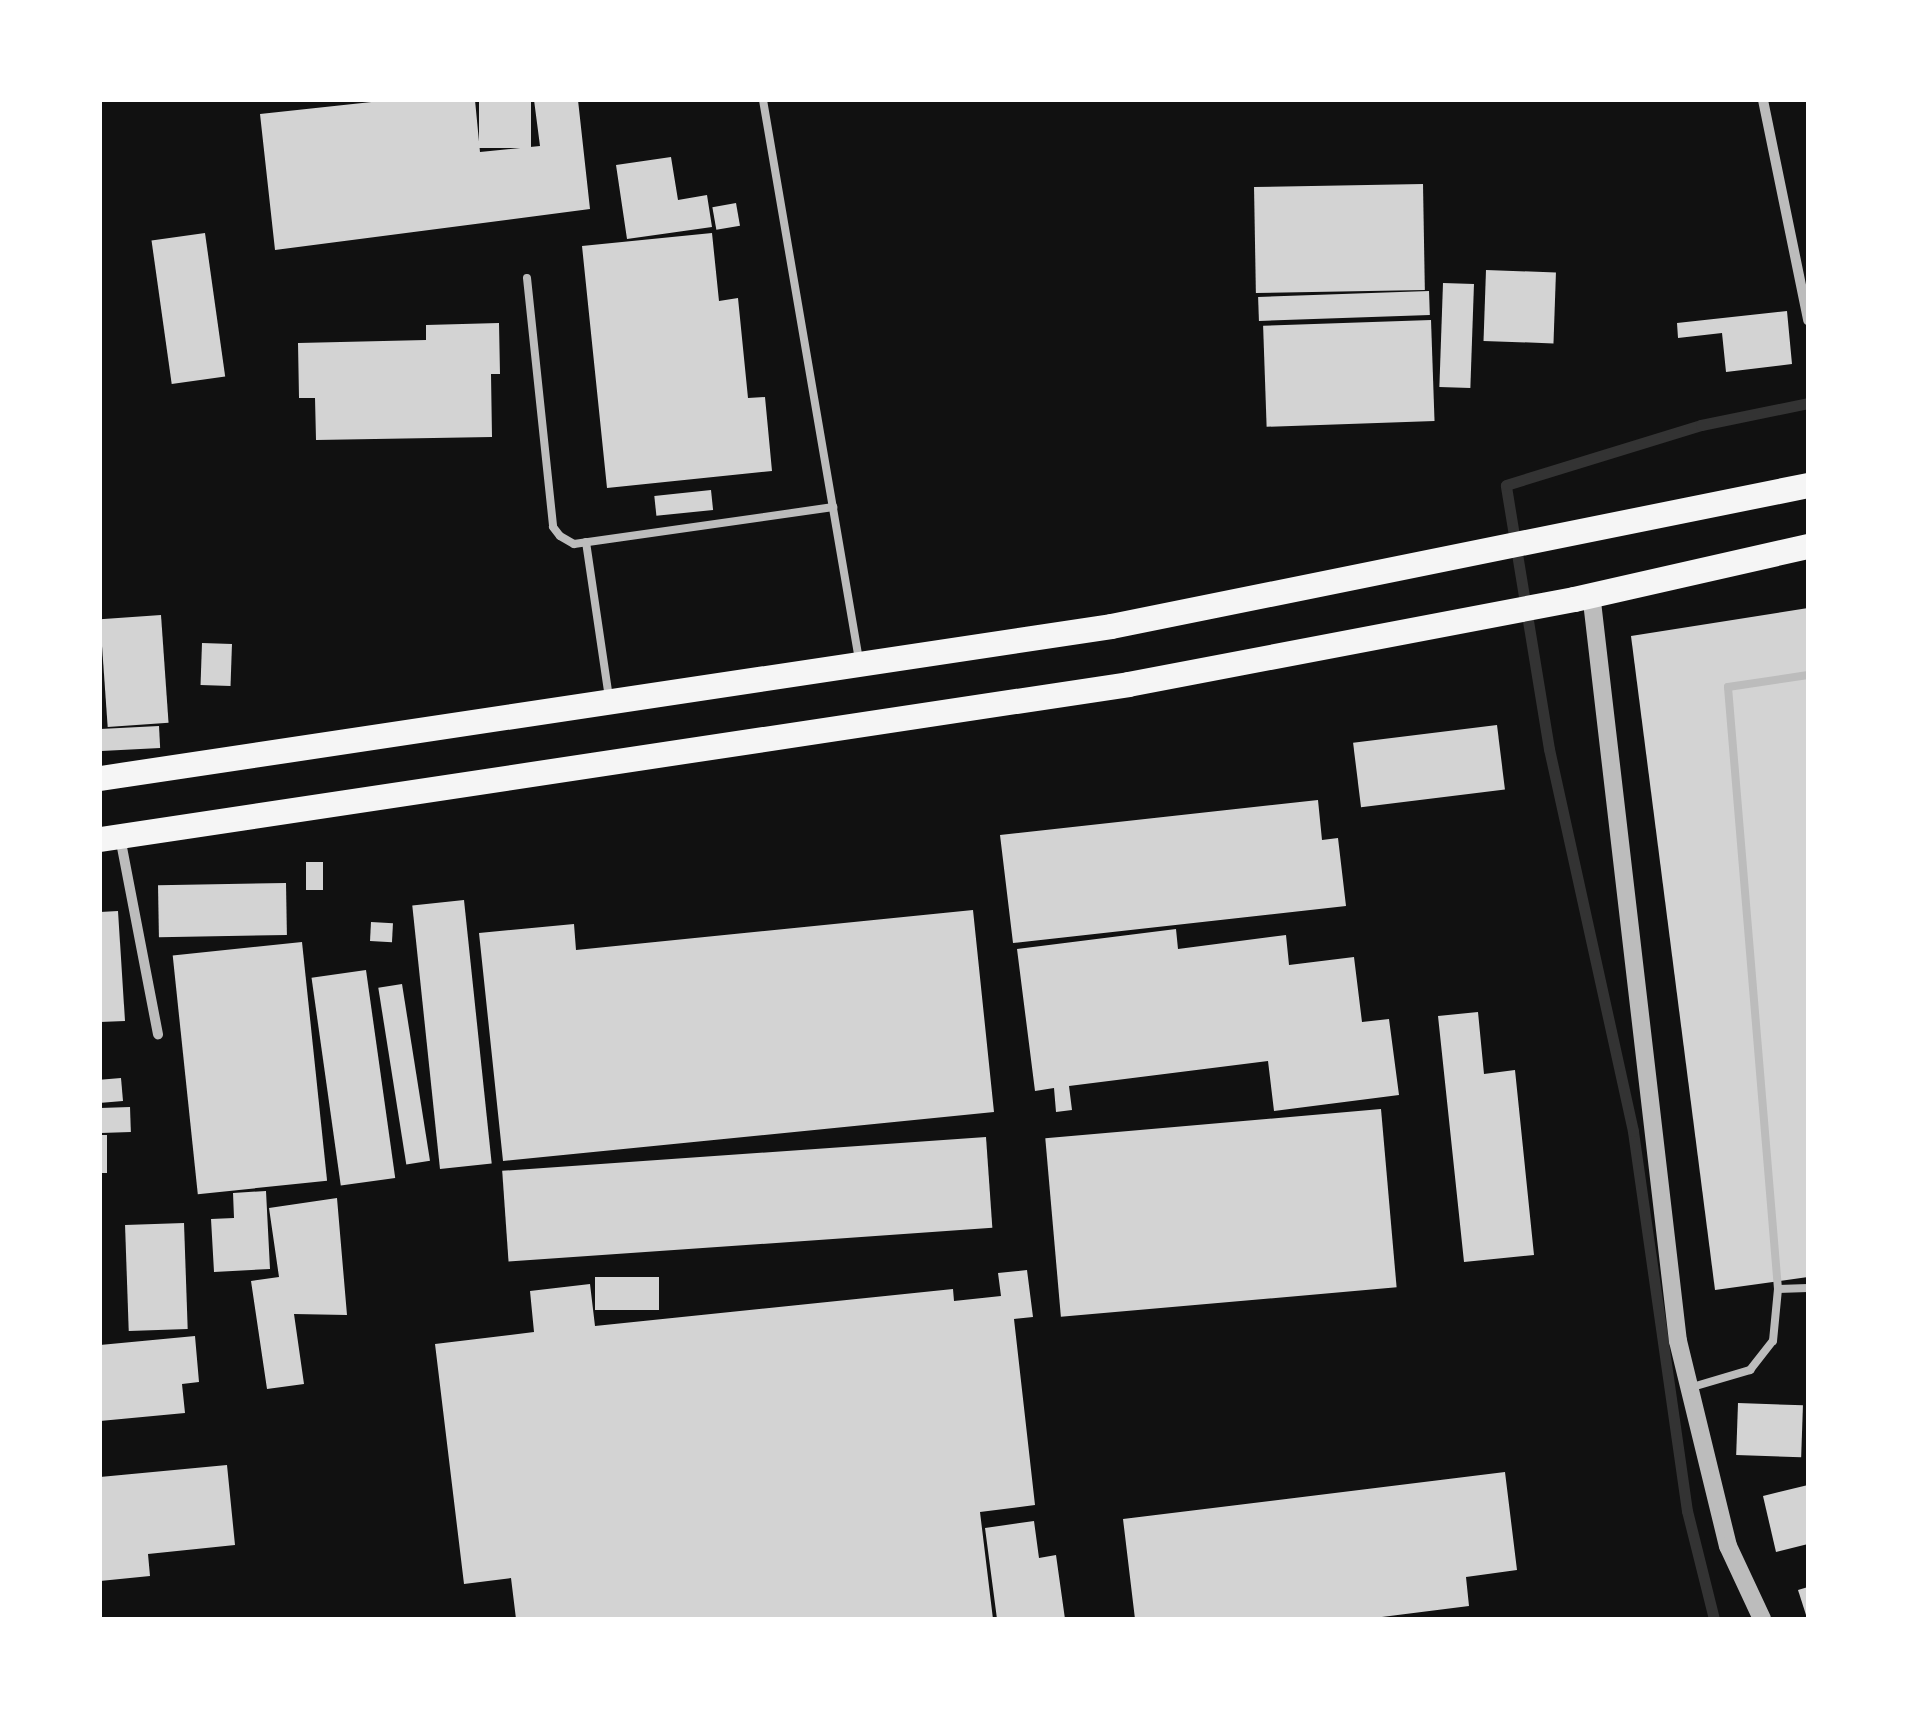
<!DOCTYPE html>
<style>
body{margin:0}
#map{position:relative;width:1908px;height:1719px;overflow:hidden;background:#111;font-family:Roboto,sans-serif}
div>[style]{position:absolute}
.stream>*{height:11px;margin:-5.5px;padding:0 5.5px;transform-origin:5.5px;border-radius:5.5px;background:#333}
.building>*{inset:0;background:#d3d3d3;transform-origin:0 0}
.service>*{height:8px;margin:-4px;padding:0 4px;transform-origin:4px;border-radius:4px;background:#bcbcbc}
.minor>*{height:10px;margin:-5px;padding:0 5px;transform-origin:5px;border-radius:5px;background:#bcbcbc}
.tertiary>*{height:18px;margin:-9px;padding:0 9px;transform-origin:9px;border-radius:9px;background:#bcbcbc}
.primary>*{height:25px;margin:-12.5px;padding:0 12.5px;transform-origin:12.5px;border-radius:12.5px;background:#f5f5f5}
span{translate:-50% -50%;white-space:nowrap;text-align:center;line-height:1.15;-webkit-text-stroke:8px #fff;paint-order:stroke}
.frame{position:absolute;inset:0;border:102px solid #fff;pointer-events:none}
</style>
<div id="map">
<div class="stream">
<i style="left:1714px;top:1619px;width:111px;rotate:-104deg"></i>
<i style="left:1687px;top:1511px;width:384px;rotate:-98.1deg"></i>
<i style="left:1633px;top:1131px;width:391px;rotate:-102.4deg"></i>
<i style="left:1549px;top:749px;width:267px;rotate:-99.3deg"></i>
<i style="left:1506px;top:485px;width:204px;rotate:-17.1deg"></i>
<i style="left:1701px;top:425px;width:109px;rotate:-11.6deg"></i>
</div>
<div class="building">
<i style="clip-path:polygon(390px 100px,475px 100px,480px 152px,540px 146px,534px 100px,578px 100px,590px 209px,275px 250px,260px 114px)"></i>
<i style="left:479px;top:100px;width:52px;height:48px"></i>
<i style="clip-path:polygon(671px 157px,678px 200px,707px 195px,712px 227px,627px 239px,616px 165px)"></i>
<i style="left:1423px;top:184px;width:106px;height:169px;rotate:89deg"></i>
<i style="left:736px;top:203px;width:23px;height:24px;rotate:80deg"></i>
<i style="left:205px;top:233px;width:145px;height:54px;rotate:82deg"></i>
<i style="clip-path:polygon(712px 233px,719px 301px,738px 298px,748px 398px,765px 397px,772px 471px,607px 488px,582px 246px)"></i>
<i style="left:1486px;top:270px;width:70px;height:71px;rotate:2deg"></i>
<i style="left:1443px;top:283px;width:31px;height:104px;rotate:2deg"></i>
<i style="left:1429px;top:291px;width:24px;height:171px;rotate:88deg"></i>
<i style="clip-path:polygon(1787px 311px,1792px 364px,1726px 372px,1722px 333px,1678px 338px,1677px 323px)"></i>
<i style="left:1431px;top:320px;width:101px;height:168px;rotate:88deg"></i>
<i style="clip-path:polygon(499px 323px,500px 374px,491px 374px,492px 437px,316px 440px,315px 398px,299px 398px,298px 343px,426px 340px,426px 325px)"></i>
<i style="left:711px;top:490px;width:20px;height:57px;rotate:84deg"></i>
<i style="clip-path:polygon(1808px 608px,1808px 1277px,1715px 1290px,1631px 636px)"></i>
<i style="left:161px;top:615px;width:108px;height:61px;rotate:86deg"></i>
<i style="left:202px;top:643px;width:30px;height:42px;rotate:2deg"></i>
<i style="left:1497px;top:725px;width:65px;height:145px;rotate:83deg"></i>
<i style="left:159px;top:726px;width:22px;height:59px;rotate:87deg"></i>
<i style="clip-path:polygon(1318px 800px,1322px 840px,1338px 838px,1346px 906px,1013px 943px,1000px 835px)"></i>
<i style="left:306px;top:862px;width:17px;height:28px"></i>
<i style="left:286px;top:883px;width:52px;height:128px;rotate:89deg"></i>
<i style="left:464px;top:900px;width:265px;height:52px;rotate:84deg"></i>
<i style="clip-path:polygon(973px 910px,994px 1112px,503px 1161px,479px 933px,574px 924px,576px 950px)"></i>
<i style="clip-path:polygon(118px 911px,125px 1021px,100px 1022px,100px 912px)"></i>
<i style="left:371px;top:922px;width:22px;height:19px;rotate:3deg"></i>
<i style="clip-path:polygon(1176px 929px,1178px 949px,1286px 935px,1289px 965px,1354px 957px,1362px 1022px,1389px 1019px,1399px 1095px,1274px 1111px,1268px 1061px,1069px 1086px,1072px 1110px,1056px 1112px,1054px 1088px,1035px 1091px,1017px 949px)"></i>
<i style="left:302px;top:942px;width:240px;height:130px;rotate:84deg"></i>
<i style="left:366px;top:970px;width:210px;height:55px;rotate:82deg"></i>
<i style="left:402px;top:984px;width:179px;height:24px;rotate:81deg"></i>
<i style="clip-path:polygon(1478px 1012px,1484px 1074px,1515px 1070px,1534px 1255px,1464px 1262px,1438px 1016px)"></i>
<i style="left:121px;top:1078px;width:23px;height:21px;rotate:85deg"></i>
<i style="left:130px;top:1107px;width:25px;height:30px;rotate:88deg"></i>
<i style="left:1381px;top:1109px;width:179px;height:337px;rotate:85deg"></i>
<i style="left:100px;top:1135px;width:7px;height:38px"></i>
<i style="left:986px;top:1137px;width:91px;height:485px;rotate:86deg"></i>
<i style="clip-path:polygon(266px 1191px,270px 1269px,214px 1272px,211px 1219px,234px 1218px,233px 1193px)"></i>
<i style="clip-path:polygon(337px 1198px,347px 1315px,294px 1314px,304px 1384px,267px 1389px,251px 1281px,279px 1277px,269px 1208px)"></i>
<i style="left:184px;top:1223px;width:106px;height:59px;rotate:88deg"></i>
<i style="clip-path:polygon(1027px 1270px,1033px 1317px,1014px 1319px,1035px 1505px,980px 1512px,993px 1619px,516px 1619px,511px 1578px,464px 1584px,435px 1344px,534px 1332px,530px 1291px,590px 1284px,595px 1326px,953px 1289px,954px 1301px,1001px 1296px,998px 1273px)"></i>
<i style="left:659px;top:1277px;width:33px;height:64px;rotate:90deg"></i>
<i style="clip-path:polygon(195px 1336px,199px 1382px,182px 1384px,185px 1413px,100px 1421px,100px 1345px)"></i>
<i style="left:1738px;top:1403px;width:65px;height:52px;rotate:2deg"></i>
<i style="clip-path:polygon(227px 1465px,235px 1545px,148px 1554px,150px 1576px,100px 1581px,100px 1477px)"></i>
<i style="clip-path:polygon(1505px 1472px,1517px 1570px,1466px 1577px,1469px 1606px,1366px 1619px,1135px 1619px,1123px 1519px)"></i>
<i style="clip-path:polygon(1808px 1485px,1808px 1544px,1776px 1552px,1763px 1496px)"></i>
<i style="clip-path:polygon(1034px 1521px,1039px 1558px,1056px 1555px,1065px 1619px,997px 1619px,985px 1528px)"></i>
<i style="clip-path:polygon(1808px 1587px,1808px 1618px,1807px 1618px,1798px 1590px)"></i>
</div>
<div class="service">
<i style="left:763px;top:100px;width:568px;rotate:80.27deg"></i>
<i style="left:527px;top:278px;width:250px;rotate:84deg"></i>
<i style="left:553px;top:527px;width:11px;rotate:52deg"></i>
<i style="left:560px;top:536px;width:16px;rotate:30deg"></i>
<i style="left:574px;top:544px;width:262px;rotate:-8.1deg"></i>
<i style="left:586px;top:542px;width:158px;rotate:81.6deg"></i>
<i style="left:1778px;top:1289px;width:30px;rotate:-2deg"></i>
<i style="left:1689px;top:1388px;width:64px;rotate:-16.4deg"></i>
<i style="left:1750px;top:1370px;width:37px;rotate:-52deg"></i>
<i style="left:1773px;top:1341px;width:52px;rotate:-84.5deg"></i>
<i style="left:1778px;top:1289px;width:604px;rotate:-94.75deg"></i>
<i style="left:1728px;top:687px;width:81px;rotate:-8.5deg"></i>
</div>
<div class="minor">
<i style="left:1763px;top:100px;width:225px;rotate:78.4deg"></i>
<i style="left:120px;top:837px;width:201px;rotate:79.1deg"></i>
</div>
<div class="tertiary">
<i style="left:1591px;top:593px;width:753px;rotate:83.37deg"></i>
<i style="left:1678px;top:1341px;width:211px;rotate:76.3deg"></i>
<i style="left:1728px;top:1546px;width:81px;rotate:65deg"></i>
</div>
<div class="primary">
<i style="left:100px;top:778px;width:1022px;rotate:-8.55deg"></i>
<i style="left:1111px;top:626px;width:711px;rotate:-11.44deg"></i>
<i style="left:100px;top:839px;width:1040px;rotate:-8.57deg"></i>
<i style="left:1128px;top:684px;width:454px;rotate:-10.8deg"></i>
<i style="left:1574px;top:599px;width:240px;rotate:-12.8deg"></i>
</div>
<div class="frame"></div>
</div>
